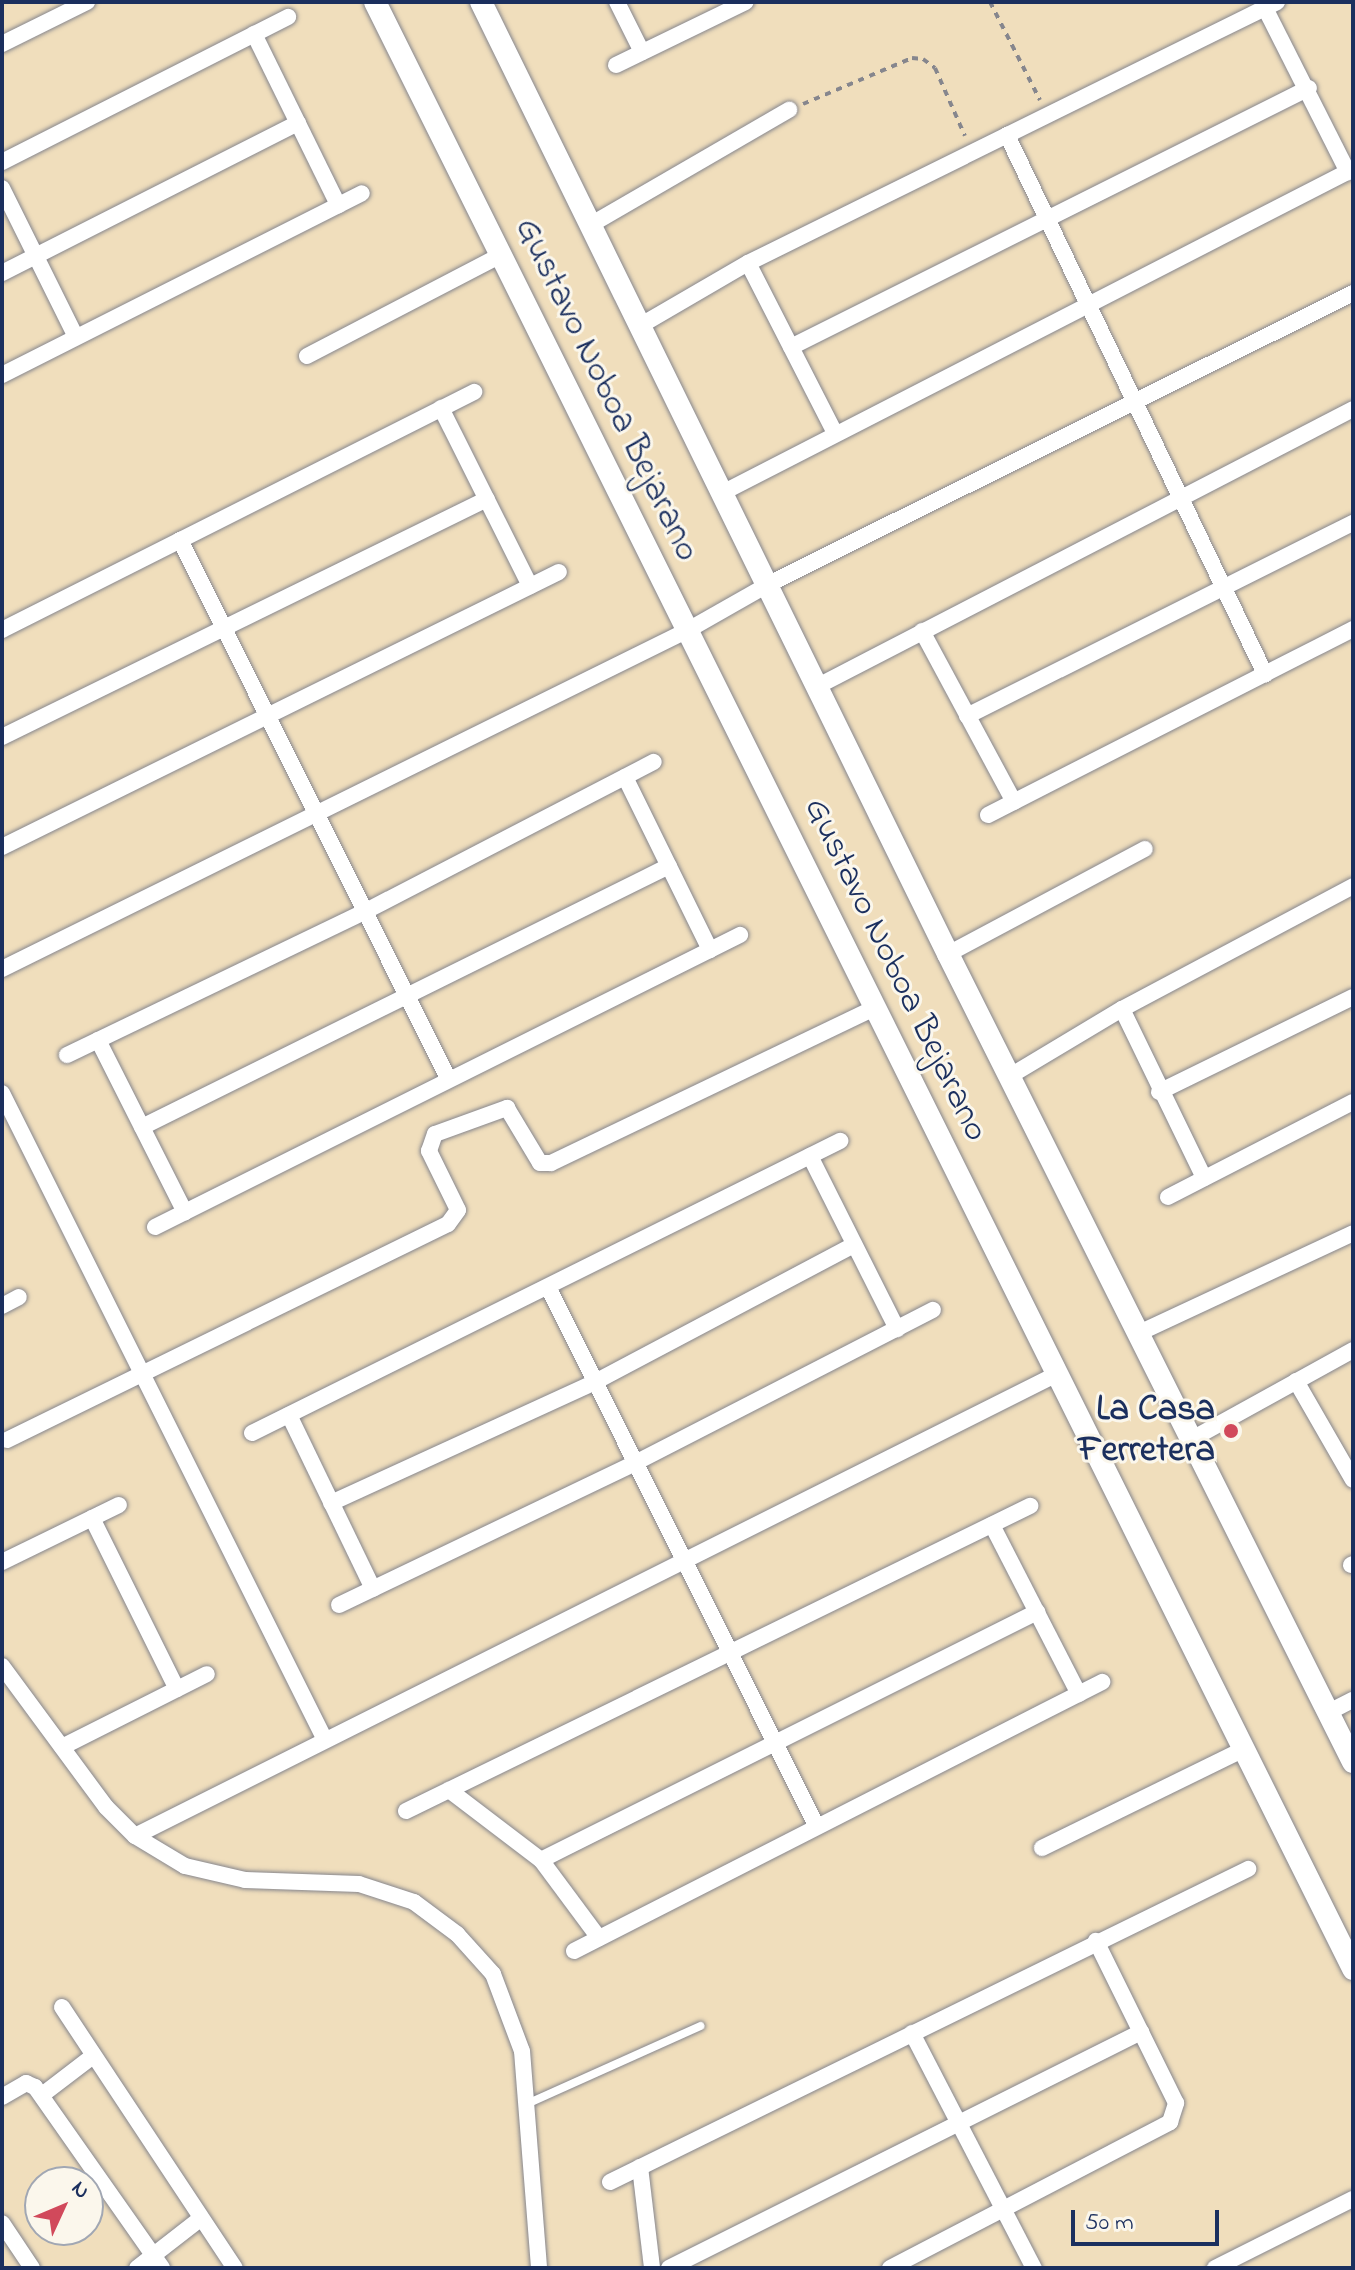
<!DOCTYPE html>
<style>
body{margin:0}
#map{position:relative;width:1355px;height:2270px;overflow:hidden;background:#f0debc;font-family:"Indie Flower",sans-serif}
div>[style]{position:absolute}
.path>*{height:4px;margin-top:-2px;transform-origin:0;background:repeating-linear-gradient(90deg,#86868d 0 6px,transparent 0 12px)}
.roads{filter:drop-shadow(0 0 2px #86868d) drop-shadow(0 0 2px #86868d)}
.lane>*{height:8px;margin:-4px;padding:0 4px;transform-origin:4px;border-radius:4px;background:#fff}
.street>*{height:16px;margin:-8px;padding:0 8px;transform-origin:8px;border-radius:8px;background:#fff}
.secondary>*{height:22px;margin:-11px;padding:0 11px;transform-origin:11px;border-radius:11px;background:#fff}
.dots>*{width:22px;height:22px;translate:-50% -50%;box-sizing:border-box;border:4px solid #fbf7ec;border-radius:50%}
span{translate:-50% -50%;white-space:nowrap;text-align:center;line-height:1.15;-webkit-text-stroke:6px #fbf7ec;paint-order:stroke}
.street-label{font-size:36px;color:#1b2f5e}
.poi-label{font-size:36px;color:#1b2f5e;font-weight:700}
.right{translate:-100% -50%;text-align:right}
.frame{position:absolute;inset:0;border:4px solid #1b2f5e;pointer-events:none}
.north{position:absolute;left:24px;top:2166px;width:80px;height:80px;box-sizing:border-box;background:#fbf7ec;border:2px solid #a1a7b3;border-radius:50%;rotate:46deg;font-size:22px;font-weight:700;line-height:32px;text-align:center;color:#1b2f5e}
.north::after{content:'';display:block;margin:auto;width:28px;height:36px;background:#d1495b;clip-path:polygon(50% 0,100% 100%,50% 72%,0 100%)}
.scale{position:absolute;left:1071px;top:2210px;width:148px;height:36px;box-sizing:border-box;border:4px solid #1b2f5e;border-top:0;padding-left:10px;font-size:24px;line-height:28px;white-space:nowrap;color:#1b2f5e;-webkit-text-stroke:6px #fbf7ec;paint-order:stroke}
</style>
<div id="map">
<div class="path">
<i style="left:990px;top:2px;width:110px;rotate:63deg"></i>
<i style="left:803px;top:104px;width:118px;rotate:-22.9deg"></i>
<i style="left:912px;top:58px;width:11px;rotate:5deg"></i>
<i style="left:923px;top:59px;width:15px;rotate:37deg"></i>
<i style="left:935px;top:68px;width:74px;rotate:66.2deg"></i>
</div>
<div class="roads">
<div class="lane">
<i style="left:529px;top:2103px;width:188px;rotate:-24.2deg"></i>
</div>
<div class="street">
<i style="left:617px;top:2px;width:56px;rotate:63.4deg"></i>
<i style="left:1265px;top:8px;width:184px;rotate:63.2deg"></i>
<i style="left:254px;top:34px;width:191px;rotate:63.8deg"></i>
<i style="left:2px;top:44px;width:95px;rotate:-26.3deg"></i>
<i style="left:616px;top:65px;width:144px;rotate:-25.9deg"></i>
<i style="left:1007px;top:135px;width:598px;rotate:64.42deg"></i>
<i style="left:2px;top:162px;width:321px;rotate:-26.9deg"></i>
<i style="left:2px;top:188px;width:166px;rotate:63.6deg"></i>
<i style="left:592px;top:224px;width:228px;rotate:-30.1deg"></i>
<i style="left:748px;top:263px;width:191px;rotate:62.9deg"></i>
<i style="left:2px;top:273px;width:332px;rotate:-26.9deg"></i>
<i style="left:643px;top:324px;width:121px;rotate:-30.2deg"></i>
<i style="left:748px;top:263px;width:590px;rotate:-26.26deg"></i>
<i style="left:791px;top:347px;width:579px;rotate:-26.57deg"></i>
<i style="left:307px;top:356px;width:219px;rotate:-27.5deg"></i>
<i style="left:2px;top:375px;width:403px;rotate:-26.8deg"></i>
<i style="left:441px;top:408px;width:199px;rotate:63.4deg"></i>
<i style="left:724px;top:492px;width:707px;rotate:-27.18deg"></i>
<i style="left:180px;top:540px;width:603px;rotate:63.52deg"></i>
<i style="left:2px;top:630px;width:529px;rotate:-26.76deg"></i>
<i style="left:922px;top:631px;width:194px;rotate:61.7deg"></i>
<i style="left:818px;top:686px;width:602px;rotate:-27.37deg"></i>
<i style="left:967px;top:716px;width:432px;rotate:-26.6deg"></i>
<i style="left:2px;top:737px;width:540px;rotate:-26.14deg"></i>
<i style="left:625px;top:777px;width:193px;rotate:63.8deg"></i>
<i style="left:988px;top:815px;width:410px;rotate:-27deg"></i>
<i style="left:2px;top:847px;width:621px;rotate:-26.28deg"></i>
<i style="left:948px;top:954px;width:223px;rotate:-28.1deg"></i>
<i style="left:2px;top:969px;width:765px;rotate:-26.3deg"></i>
<i style="left:688px;top:630px;width:93px;rotate:-29.6deg"></i>
<i style="left:769px;top:584px;width:652px;rotate:-26.49deg"></i>
<i style="left:1122px;top:1009px;width:188px;rotate:64.1deg"></i>
<i style="left:98px;top:1040px;width:193px;rotate:63.2deg"></i>
<i style="left:67px;top:1055px;width:332px;rotate:-25.7deg"></i>
<i style="left:366px;top:911px;width:324px;rotate:-27.4deg"></i>
<i style="left:1010px;top:1076px;width:131px;rotate:-30.9deg"></i>
<i style="left:1122px;top:1009px;width:262px;rotate:-28deg"></i>
<i style="left:1159px;top:1092px;width:216px;rotate:-26.1deg"></i>
<i style="left:2px;top:1093px;width:723px;rotate:63.47deg"></i>
<i style="left:142px;top:1127px;width:588px;rotate:-26.35deg"></i>
<i style="left:810px;top:1156px;width:194px;rotate:63.3deg"></i>
<i style="left:1168px;top:1197px;width:208px;rotate:-27.2deg"></i>
<i style="left:155px;top:1227px;width:654px;rotate:-26.53deg"></i>
<i style="left:549px;top:1289px;width:599px;rotate:63.52deg"></i>
<i style="left:2px;top:1306px;width:19px;rotate:-28deg"></i>
<i style="left:1139px;top:1333px;width:236px;rotate:-25deg"></i>
<i style="left:1296px;top:1381px;width:114px;rotate:60.1deg"></i>
<i style="left:289px;top:1415px;width:193px;rotate:64.2deg"></i>
<i style="left:252px;top:1433px;width:657px;rotate:-26.41deg"></i>
<i style="left:1192px;top:1439px;width:184px;rotate:-28.9deg"></i>
<i style="left:7px;top:1440px;width:491px;rotate:-26.1deg"></i>
<i style="left:448px;top:1224px;width:17px;rotate:-54deg"></i>
<i style="left:458px;top:1210px;width:66px;rotate:-116.2deg"></i>
<i style="left:429px;top:1151px;width:18px;rotate:-71deg"></i>
<i style="left:435px;top:1134px;width:77px;rotate:-19.9deg"></i>
<i style="left:507px;top:1108px;width:64px;rotate:59deg"></i>
<i style="left:540px;top:1163px;width:11px"></i>
<i style="left:551px;top:1163px;width:361px;rotate:-25.6deg"></i>
<i style="left:331px;top:1503px;width:290px;rotate:-24.6deg"></i>
<i style="left:595px;top:1382px;width:293px;rotate:-27.9deg"></i>
<i style="left:92px;top:1518px;width:191px;rotate:63.6deg"></i>
<i style="left:992px;top:1525px;width:190px;rotate:62.8deg"></i>
<i style="left:2px;top:1562px;width:130px;rotate:-26deg"></i>
<i style="left:1351px;top:1565px;width:2px;rotate:-27deg"></i>
<i style="left:339px;top:1605px;width:328px;rotate:-25.6deg"></i>
<i style="left:635px;top:1463px;width:335px;rotate:-27.2deg"></i>
<i style="left:2px;top:1666px;width:175px;rotate:53.6deg"></i>
<i style="left:106px;top:1807px;width:41px;rotate:45deg"></i>
<i style="left:135px;top:1836px;width:58px;rotate:31deg"></i>
<i style="left:185px;top:1866px;width:62px;rotate:13.1deg"></i>
<i style="left:245px;top:1880px;width:114px;rotate:2deg"></i>
<i style="left:359px;top:1884px;width:58px;rotate:18.1deg"></i>
<i style="left:414px;top:1902px;width:54px;rotate:36.7deg"></i>
<i style="left:457px;top:1934px;width:54px;rotate:48deg"></i>
<i style="left:493px;top:1974px;width:82px;rotate:69.4deg"></i>
<i style="left:522px;top:2051px;width:218px;rotate:85.5deg"></i>
<i style="left:1329px;top:1712px;width:27px;rotate:-27deg"></i>
<i style="left:62px;top:1747px;width:162px;rotate:-26.7deg"></i>
<i style="left:449px;top:1790px;width:116px;rotate:37.3deg"></i>
<i style="left:541px;top:1860px;width:97px;rotate:53.4deg"></i>
<i style="left:406px;top:1811px;width:695px;rotate:-26.05deg"></i>
<i style="left:135px;top:1836px;width:1031px;rotate:-26.61deg"></i>
<i style="left:1042px;top:1848px;width:225px;rotate:-26.1deg"></i>
<i style="left:541px;top:1860px;width:555px;rotate:-26.57deg"></i>
<i style="left:574px;top:1951px;width:593px;rotate:-27deg"></i>
<i style="left:62px;top:2007px;width:313px;rotate:56.5deg"></i>
<i style="left:912px;top:2033px;width:265px;rotate:62.6deg"></i>
<i style="left:42px;top:2095px;width:64px;rotate:-37.4deg"></i>
<i style="left:2px;top:2097px;width:28px;rotate:-30deg"></i>
<i style="left:26px;top:2083px;width:10px;rotate:24deg"></i>
<i style="left:35px;top:2087px;width:221px;rotate:54.9deg"></i>
<i style="left:640px;top:2167px;width:102px;rotate:83.2deg"></i>
<i style="left:610px;top:2182px;width:711px;rotate:-26.13deg"></i>
<i style="left:2px;top:2223px;width:54px;rotate:56.3deg"></i>
<i style="left:137px;top:2268px;width:80px;rotate:-37.9deg"></i>
<i style="left:669px;top:2268px;width:528px;rotate:-26.57deg"></i>
<i style="left:890px;top:2268px;width:316px;rotate:-27.5deg"></i>
<i style="left:1170px;top:2122px;width:20px;rotate:-72deg"></i>
<i style="left:1176px;top:2103px;width:181px;rotate:-116.3deg"></i>
<i style="left:1215px;top:2268px;width:154px;rotate:-26.6deg"></i>
</div>
<div class="secondary">
<i style="left:375px;top:2px;width:2197px;rotate:63.56deg"></i>
<i style="left:481px;top:2px;width:1060px;rotate:63.87deg"></i>
<i style="left:948px;top:954px;width:904px;rotate:63.38deg"></i>
</div>
</div>
<div class="dots">
<i style="left:1231px;top:1431px;background:#d1495b"></i>
</div>
<div class="street-label">
<span style="left:606px;top:390px;rotate:64deg">Gustavo Noboa Bejarano</span>
<span style="left:895px;top:970px;rotate:64deg">Gustavo Noboa Bejarano</span>
</div>
<div class="poi-label">
<span class="right" style="left:1215px;top:1431px">La Casa<br>Ferretera</span>
</div>
<div class="frame"></div>
<div class="north">N</div>
<div class="scale">50 m</div>
</div>
